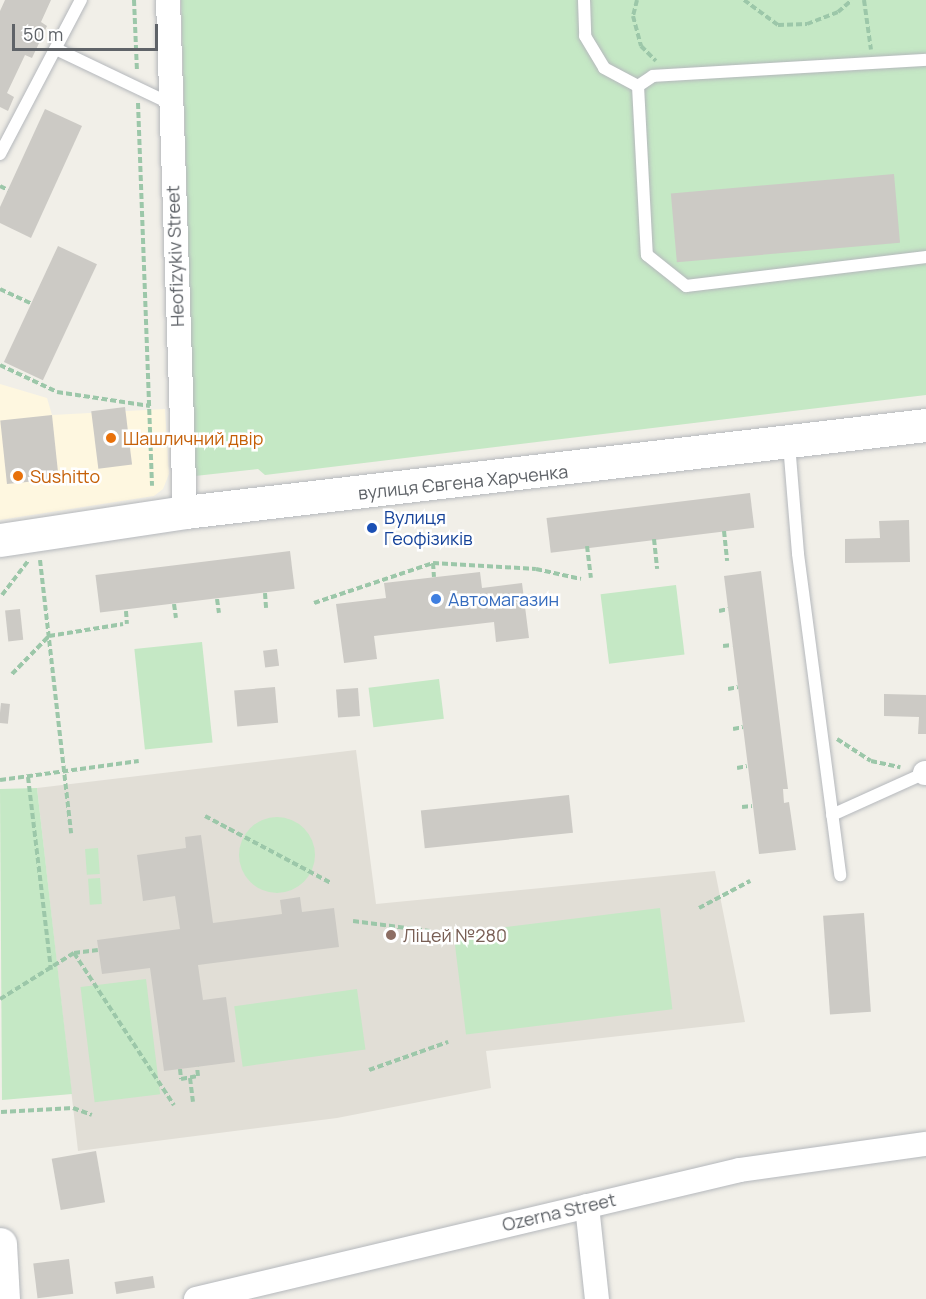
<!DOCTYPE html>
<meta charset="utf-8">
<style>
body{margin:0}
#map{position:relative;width:926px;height:1299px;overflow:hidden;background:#f1efe8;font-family:Manrope,sans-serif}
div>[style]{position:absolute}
.commercial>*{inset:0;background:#fef7e0}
.education>*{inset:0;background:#e1ded6}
.green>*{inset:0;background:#c5e8c5;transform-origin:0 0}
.round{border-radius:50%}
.building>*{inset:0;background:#cccac5;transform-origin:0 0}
.path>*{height:4px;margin-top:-2px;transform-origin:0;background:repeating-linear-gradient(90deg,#9cc7a9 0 6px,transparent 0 9px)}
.roads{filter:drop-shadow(0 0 2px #b5b8bc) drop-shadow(0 0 2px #b5b8bc)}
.lane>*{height:12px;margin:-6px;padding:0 6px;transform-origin:6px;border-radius:6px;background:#fff}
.street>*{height:24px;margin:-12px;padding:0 12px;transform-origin:12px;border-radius:12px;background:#fff}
.secondary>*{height:33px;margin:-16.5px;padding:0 16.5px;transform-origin:16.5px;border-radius:16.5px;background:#fff}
.dots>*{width:16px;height:16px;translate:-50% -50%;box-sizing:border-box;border:3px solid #fff;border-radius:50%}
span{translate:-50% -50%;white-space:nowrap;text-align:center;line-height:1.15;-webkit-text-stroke:5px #fff;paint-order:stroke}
.street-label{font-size:18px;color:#5f6368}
.food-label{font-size:18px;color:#c56008}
.left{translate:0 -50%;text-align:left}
.transit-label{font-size:18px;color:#164399}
.shop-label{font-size:18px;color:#366cbe}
.education-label{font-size:18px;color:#785e54}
.scale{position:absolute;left:12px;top:24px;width:146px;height:27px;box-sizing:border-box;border:3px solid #5f6368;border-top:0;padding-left:8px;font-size:18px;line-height:21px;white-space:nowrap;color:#5f6368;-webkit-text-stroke:4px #fff;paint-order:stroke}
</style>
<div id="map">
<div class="commercial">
<i style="clip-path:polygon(0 384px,47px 398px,52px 415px,165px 409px,169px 474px,163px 489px,154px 496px,0 520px)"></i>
</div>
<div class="education">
<i style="clip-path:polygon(356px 750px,376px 904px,715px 871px,745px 1022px,486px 1051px,491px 1088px,337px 1118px,78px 1151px,37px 788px)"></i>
</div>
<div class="green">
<i style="clip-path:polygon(181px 0,926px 0,926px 395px,265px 475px,258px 469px,195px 476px)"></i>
<i style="left:676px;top:585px;width:70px;height:76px;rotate:83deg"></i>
<i style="left:202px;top:642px;width:101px;height:68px;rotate:84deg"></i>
<i style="left:439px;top:679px;width:40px;height:71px;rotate:83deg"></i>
<i style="clip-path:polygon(37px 788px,72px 1094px,2px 1100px,0 789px)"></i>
<i class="round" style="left:239px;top:817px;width:76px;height:76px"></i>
<i style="left:98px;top:848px;width:26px;height:13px;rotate:86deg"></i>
<i style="left:100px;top:878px;width:26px;height:12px;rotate:86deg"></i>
<i style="left:660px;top:908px;width:102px;height:208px;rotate:83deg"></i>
<i style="left:146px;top:979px;width:116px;height:66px;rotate:83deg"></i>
<i style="left:357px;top:989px;width:61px;height:124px;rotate:82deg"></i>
</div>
<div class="building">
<i style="clip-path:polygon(5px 0,51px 0,41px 22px,47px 26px,40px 41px,32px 58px,25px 55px,7px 93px,14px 97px,8px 111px,0 107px,0 11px)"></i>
<i style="clip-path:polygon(45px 109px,82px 126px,31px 238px,0 223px,0 207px)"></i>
<i style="left:894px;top:174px;width:69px;height:224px;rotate:85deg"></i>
<i style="left:58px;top:246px;width:43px;height:128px;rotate:25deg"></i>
<i style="left:125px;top:407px;width:58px;height:34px;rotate:83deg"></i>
<i style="left:52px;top:415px;width:64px;height:52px;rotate:84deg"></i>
<i style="left:750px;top:493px;width:35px;height:205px;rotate:83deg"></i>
<i style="clip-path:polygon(909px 520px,910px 562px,845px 563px,845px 539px,880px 538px,879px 521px)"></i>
<i style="left:290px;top:551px;width:38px;height:196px;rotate:83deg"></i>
<i style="clip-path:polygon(761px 571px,788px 789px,783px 789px,784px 803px,789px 802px,796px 850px,759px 854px,724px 576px)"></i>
<i style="clip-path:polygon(480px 572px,482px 588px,522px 583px,529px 638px,496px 642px,494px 622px,374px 636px,377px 659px,344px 663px,336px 604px,386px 598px,384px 583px)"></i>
<i style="left:20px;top:609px;width:31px;height:15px;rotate:84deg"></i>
<i style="left:277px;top:649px;width:17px;height:14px;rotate:83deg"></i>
<i style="left:275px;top:687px;width:36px;height:41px;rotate:85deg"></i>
<i style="left:358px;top:688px;width:28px;height:22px;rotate:86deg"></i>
<i style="clip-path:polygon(884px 694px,926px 695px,926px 734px,918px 734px,919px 717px,884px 716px)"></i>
<i style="left:1px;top:703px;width:9px;height:20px;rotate:6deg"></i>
<i style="left:569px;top:795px;width:38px;height:149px;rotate:84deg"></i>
<i style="clip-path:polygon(201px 835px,213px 923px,282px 914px,280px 900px,300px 897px,302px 912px,334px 908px,339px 947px,198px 965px,203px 1000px,226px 997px,235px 1062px,164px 1071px,150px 968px,102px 974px,97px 940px,180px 929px,175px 896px,143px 901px,137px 855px,186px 848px,185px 837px)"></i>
<i style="left:864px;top:913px;width:99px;height:41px;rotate:86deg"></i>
<i style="left:96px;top:1151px;width:52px;height:45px;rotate:80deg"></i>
<i style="left:69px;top:1259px;width:35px;height:36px;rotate:83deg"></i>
<i style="left:153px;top:1276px;width:12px;height:39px;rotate:81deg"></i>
</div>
<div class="path">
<i style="left:134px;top:0;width:72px;rotate:87.6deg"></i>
<i style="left:637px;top:0;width:16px;rotate:104deg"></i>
<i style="left:633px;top:16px;width:31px;rotate:75deg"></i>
<i style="left:641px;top:46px;width:21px;rotate:45deg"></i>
<i style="left:744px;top:0;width:42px;rotate:36.3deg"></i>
<i style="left:778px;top:25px;width:29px;rotate:-2deg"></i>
<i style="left:807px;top:24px;width:33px;rotate:-21deg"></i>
<i style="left:838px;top:12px;width:18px;rotate:-41deg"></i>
<i style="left:864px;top:0;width:50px;rotate:82deg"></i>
<i style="left:138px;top:103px;width:383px;rotate:87.9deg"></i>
<i style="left:0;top:186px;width:9px;rotate:27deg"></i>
<i style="left:0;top:289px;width:35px;rotate:25deg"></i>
<i style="left:0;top:365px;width:63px;rotate:25.3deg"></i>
<i style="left:57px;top:392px;width:94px;rotate:8.6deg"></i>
<i style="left:724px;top:531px;width:30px;rotate:84deg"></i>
<i style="left:654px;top:539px;width:30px;rotate:84deg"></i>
<i style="left:587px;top:546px;width:32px;rotate:83deg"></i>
<i style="left:40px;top:560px;width:275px;rotate:83.5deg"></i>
<i style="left:433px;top:563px;width:14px;rotate:86deg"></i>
<i style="left:265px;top:593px;width:15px;rotate:86deg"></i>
<i style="left:2px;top:595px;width:43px;rotate:-52.6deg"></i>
<i style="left:217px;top:599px;width:14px;rotate:82deg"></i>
<i style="left:314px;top:603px;width:126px;rotate:-18.6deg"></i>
<i style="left:433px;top:563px;width:103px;rotate:3.3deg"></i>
<i style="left:536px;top:569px;width:46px;rotate:12.5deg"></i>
<i style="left:174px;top:604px;width:14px;rotate:82deg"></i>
<i style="left:126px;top:611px;width:13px;rotate:86deg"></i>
<i style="left:719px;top:611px;width:9px;rotate:-13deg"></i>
<i style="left:723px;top:646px;width:9px;rotate:-6deg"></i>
<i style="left:12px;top:674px;width:53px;rotate:-45.8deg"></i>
<i style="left:49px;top:636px;width:75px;rotate:-9.2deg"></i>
<i style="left:728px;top:689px;width:10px;rotate:-11deg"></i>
<i style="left:733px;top:729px;width:10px;rotate:-11deg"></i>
<i style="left:837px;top:739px;width:40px;rotate:32.9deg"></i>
<i style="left:871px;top:761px;width:30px;rotate:12deg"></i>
<i style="left:737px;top:768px;width:10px;rotate:-11deg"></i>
<i style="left:28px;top:777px;width:194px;rotate:83.2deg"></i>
<i style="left:0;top:780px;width:140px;rotate:-7.8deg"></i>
<i style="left:742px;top:807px;width:10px;rotate:-6deg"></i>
<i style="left:205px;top:816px;width:143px;rotate:28deg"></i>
<i style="left:699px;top:908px;width:58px;rotate:-27.9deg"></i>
<i style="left:353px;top:921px;width:77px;rotate:7.5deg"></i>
<i style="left:74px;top:953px;width:182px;rotate:56.7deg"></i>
<i style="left:0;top:999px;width:87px;rotate:-31.9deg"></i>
<i style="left:74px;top:953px;width:24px;rotate:-7deg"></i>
<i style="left:180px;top:1069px;width:10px;rotate:84deg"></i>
<i style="left:181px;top:1079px;width:17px;rotate:-10deg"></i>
<i style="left:198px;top:1076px;width:9px;rotate:-96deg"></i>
<i style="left:369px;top:1070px;width:84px;rotate:-19.5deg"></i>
<i style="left:190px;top:1078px;width:24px;rotate:83deg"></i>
<i style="left:1px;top:1112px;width:72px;rotate:-3.2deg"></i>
<i style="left:73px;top:1108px;width:20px;rotate:20deg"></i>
</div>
<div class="roads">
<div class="lane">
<i style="left:584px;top:0;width:36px;rotate:88deg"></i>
<i style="left:585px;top:36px;width:37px;rotate:59deg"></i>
<i style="left:604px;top:68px;width:38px;rotate:28deg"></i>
<i style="left:638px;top:86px;width:169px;rotate:87deg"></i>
<i style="left:647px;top:255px;width:50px;rotate:38.5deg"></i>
<i style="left:686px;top:286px;width:242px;rotate:-6.9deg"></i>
<i style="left:56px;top:49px;width:125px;rotate:25.5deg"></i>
<i style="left:638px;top:86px;width:18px;rotate:-34deg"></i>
<i style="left:653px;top:76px;width:273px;rotate:-3.4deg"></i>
<i style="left:0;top:154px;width:174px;rotate:-62.3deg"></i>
<i style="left:789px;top:444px;width:110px;rotate:85.3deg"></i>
<i style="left:798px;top:554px;width:324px;rotate:82.5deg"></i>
<i style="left:832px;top:815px;width:102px;rotate:-24.3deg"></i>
</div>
<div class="street">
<i style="left:168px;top:0;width:512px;rotate:88.1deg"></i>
<i style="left:925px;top:773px;width:1px"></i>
<i style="left:587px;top:1206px;width:94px;rotate:83.9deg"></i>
<i style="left:196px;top:1299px;width:559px;rotate:-13.34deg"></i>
<i style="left:740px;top:1170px;width:188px;rotate:-8deg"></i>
</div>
<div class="secondary">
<i style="left:0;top:540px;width:187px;rotate:-8.6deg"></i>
<i style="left:185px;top:512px;width:746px;rotate:-6.7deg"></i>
<i style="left:0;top:1244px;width:55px;rotate:86.9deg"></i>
</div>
</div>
<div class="dots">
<i style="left:111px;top:438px;background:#e8710a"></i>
<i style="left:18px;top:476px;background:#e8710a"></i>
<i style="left:372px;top:528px;background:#1a4fb4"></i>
<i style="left:436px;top:599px;background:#3f7fe0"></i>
<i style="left:391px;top:935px;background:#8d6e63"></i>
</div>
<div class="street-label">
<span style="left:175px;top:256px;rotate:-92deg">Heofizykiv Street</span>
<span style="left:463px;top:482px;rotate:-6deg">вулиця Євгена Харченка</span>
<span style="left:559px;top:1212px;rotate:-13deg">Ozerna Street</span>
</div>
<div class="food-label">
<span class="left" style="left:123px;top:438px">Шашличний двір</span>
<span class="left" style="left:30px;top:476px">Sushitto</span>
</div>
<div class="transit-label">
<span class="left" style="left:384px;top:528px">Вулиця<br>Геофізиків</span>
</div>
<div class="shop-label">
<span class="left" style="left:448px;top:599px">Автомагазин</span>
</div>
<div class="education-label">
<span class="left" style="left:403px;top:935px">Ліцей №280</span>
</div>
<div class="scale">50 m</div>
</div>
